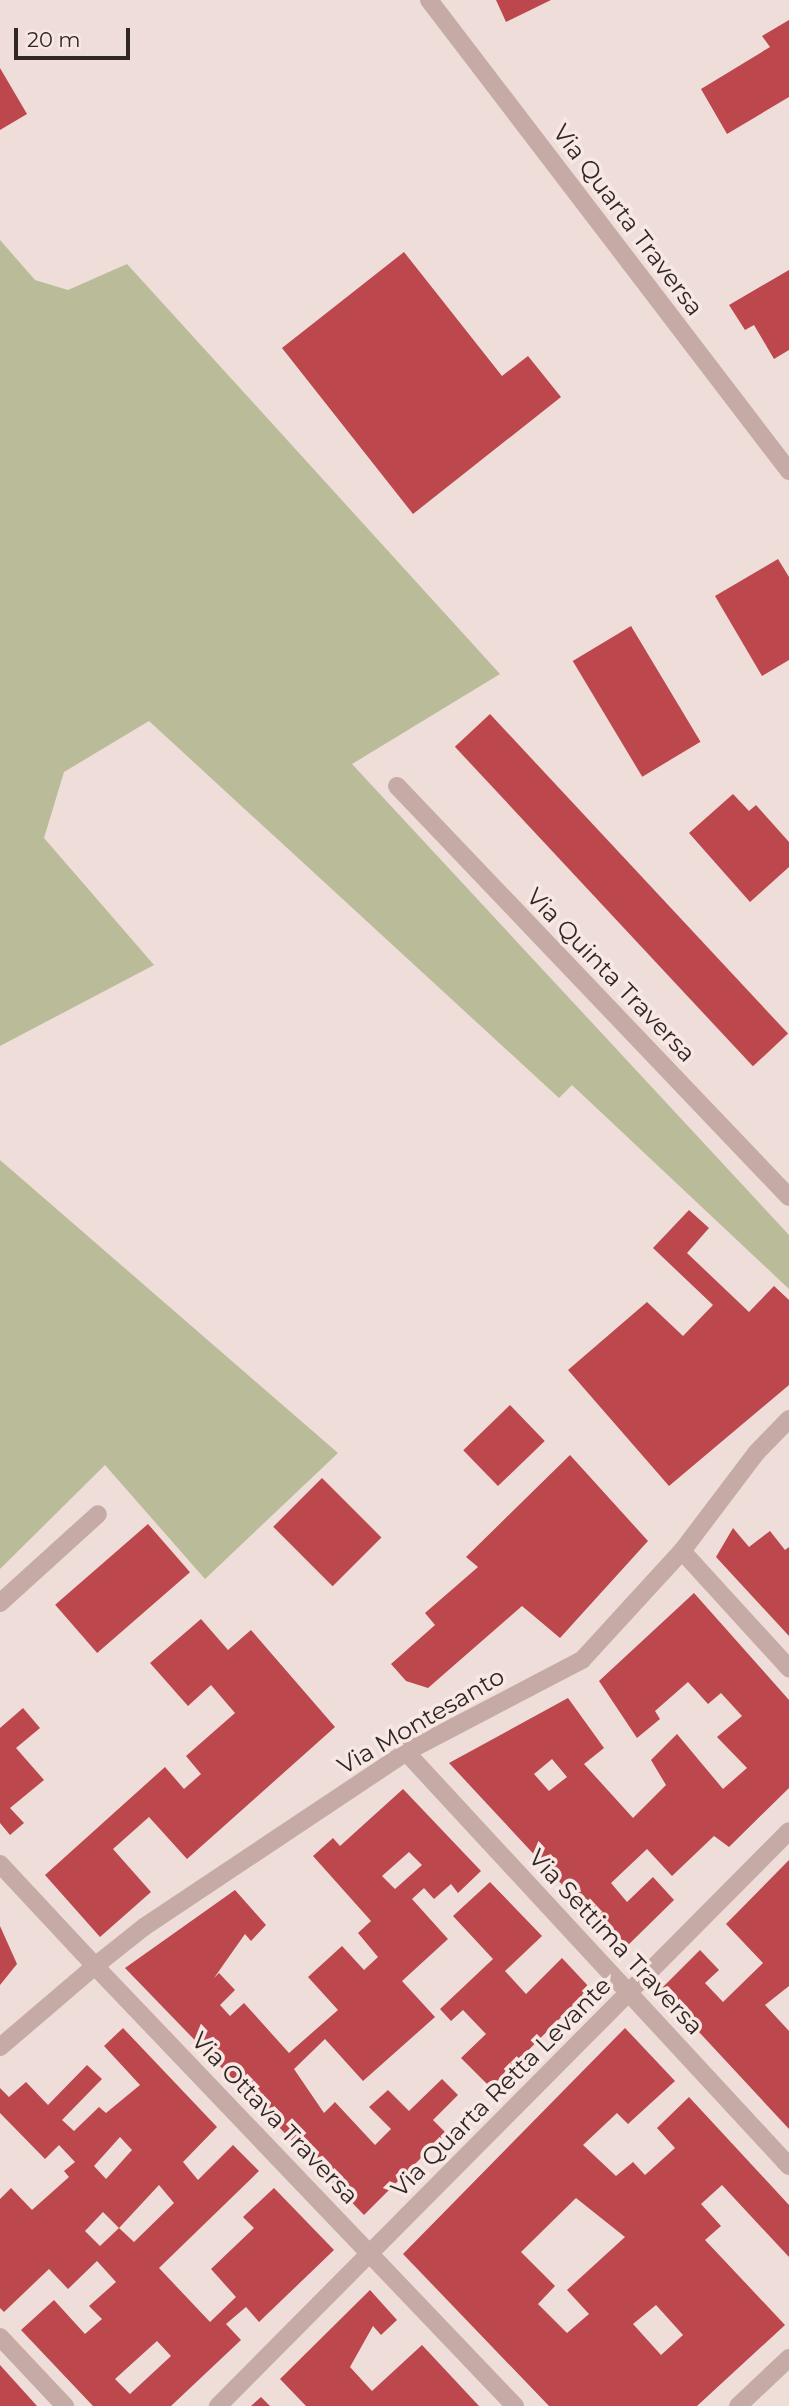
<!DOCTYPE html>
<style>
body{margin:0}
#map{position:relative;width:789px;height:2406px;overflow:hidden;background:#eeddd8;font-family:Montserrat,sans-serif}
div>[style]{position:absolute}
.green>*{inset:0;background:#babc99}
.building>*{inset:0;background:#bc484e;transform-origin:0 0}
.minor>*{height:18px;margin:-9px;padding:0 9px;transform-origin:9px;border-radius:9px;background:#c5aaa5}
.tertiary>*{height:18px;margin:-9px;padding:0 9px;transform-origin:9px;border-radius:9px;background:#c5aaa5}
span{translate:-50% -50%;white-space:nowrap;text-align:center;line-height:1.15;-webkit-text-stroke:7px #f7e8e3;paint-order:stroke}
.street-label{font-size:24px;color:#312626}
.scale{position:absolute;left:14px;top:28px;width:116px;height:32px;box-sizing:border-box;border:4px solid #312626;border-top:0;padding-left:9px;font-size:21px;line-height:24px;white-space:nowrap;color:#312626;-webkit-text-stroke:5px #f7e8e3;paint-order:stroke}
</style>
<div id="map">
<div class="green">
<i style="clip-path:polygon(0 240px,35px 280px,68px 290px,127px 264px,500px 674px,352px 764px,789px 1235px,789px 1289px,572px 1085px,559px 1098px,149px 721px,64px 772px,44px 838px,154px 965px,0 1046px)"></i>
<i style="clip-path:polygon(0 1160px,338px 1453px,205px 1579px,105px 1465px,0 1569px)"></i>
</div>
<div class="building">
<i style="clip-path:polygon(496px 0,551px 0,506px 22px)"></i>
<i style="clip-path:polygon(789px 20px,789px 97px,727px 134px,701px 89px,770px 47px,762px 36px)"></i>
<i style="clip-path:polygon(0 68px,27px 114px,0 130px)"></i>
<i style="clip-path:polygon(404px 252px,502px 376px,528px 356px,561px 397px,413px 514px,282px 348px)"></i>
<i style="clip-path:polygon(789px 270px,789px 350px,774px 359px,754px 325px,745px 330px,729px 305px)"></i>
<i style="clip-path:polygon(778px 559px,789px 577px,789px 660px,762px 676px,715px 596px)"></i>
<i style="left:631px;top:626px;width:135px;height:68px;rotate:59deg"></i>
<i style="left:490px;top:714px;width:437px;height:48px;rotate:47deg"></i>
<i style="clip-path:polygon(733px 794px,749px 811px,756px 805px,789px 842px,789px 867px,750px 902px,689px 833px)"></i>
<i style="clip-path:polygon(689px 1210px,709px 1228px,687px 1253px,749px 1312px,774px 1286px,789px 1300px,789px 1385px,669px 1486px,568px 1370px,647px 1302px,683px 1336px,713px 1305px,653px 1248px)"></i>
<i style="left:510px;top:1405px;width:50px;height:65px;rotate:46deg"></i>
<i style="clip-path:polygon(570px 1455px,648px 1541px,560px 1638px,522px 1606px,428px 1688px,406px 1681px,391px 1664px,435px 1625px,425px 1613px,478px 1567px,466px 1557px)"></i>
<i style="left:322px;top:1478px;width:84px;height:69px;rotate:45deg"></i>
<i style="left:148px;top:1524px;width:64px;height:123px;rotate:49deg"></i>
<i style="clip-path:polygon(733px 1528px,749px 1547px,770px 1531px,785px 1550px,789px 1547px,789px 1636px,716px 1557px)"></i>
<i style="clip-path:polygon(evenodd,694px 1593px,789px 1700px,789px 1788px,729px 1847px,714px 1836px,672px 1876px,647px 1849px,611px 1883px,627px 1902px,653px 1877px,674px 1900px,623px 1950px,449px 1763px,568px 1698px,604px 1748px,584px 1764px,633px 1818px,666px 1785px,651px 1760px,677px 1734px,723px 1789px,747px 1768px,717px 1737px,742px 1716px,721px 1693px,708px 1704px,688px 1682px,655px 1711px,660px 1719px,637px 1738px,599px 1681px,694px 1593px,552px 1759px,567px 1777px,549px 1791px,534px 1774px,552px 1759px)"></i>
<i style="clip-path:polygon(201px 1619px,228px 1650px,251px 1630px,335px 1727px,187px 1859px,149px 1817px,113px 1849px,151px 1892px,100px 1937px,45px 1875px,165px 1767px,184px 1789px,201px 1774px,186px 1756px,235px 1713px,211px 1685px,188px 1706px,150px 1663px)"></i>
<i style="clip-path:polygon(23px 1708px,40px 1728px,16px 1748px,44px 1780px,10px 1808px,24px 1823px,10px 1835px,0 1823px,0 1728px)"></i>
<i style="clip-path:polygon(evenodd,403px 1789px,481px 1871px,458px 1893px,451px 1884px,434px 1899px,424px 1888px,412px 1899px,448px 1939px,402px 1981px,435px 2017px,363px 2081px,325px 2039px,294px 2069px,324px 2113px,335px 2102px,375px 2145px,391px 2129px,369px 2107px,388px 2090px,409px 2111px,442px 2079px,458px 2095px,433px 2120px,446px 2133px,364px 2215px,125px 1968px,235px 1890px,266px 1925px,251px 1941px,245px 1934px,214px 1978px,219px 1973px,235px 1990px,220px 2005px,230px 2016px,244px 2003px,289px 2053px,338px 2010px,308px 1977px,342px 1946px,364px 1970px,378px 1957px,358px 1933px,371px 1921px,313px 1856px,333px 1838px,340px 1846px,403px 1789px,409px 1852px,422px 1865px,395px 1889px,382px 1876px,409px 1852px)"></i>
<i style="clip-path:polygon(789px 1860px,789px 1986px,765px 2005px,789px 2031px,789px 2129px,660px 1990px,700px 1950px,719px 1970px,705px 1983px,723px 2002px,763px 1963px,726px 1924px)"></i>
<i style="clip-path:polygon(490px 1882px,542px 1936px,505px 1971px,526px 1994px,562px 1958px,590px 1988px,491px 2088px,461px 2058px,486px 2034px,463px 2010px,451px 2021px,440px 2009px,493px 1959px,453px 1916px)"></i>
<i style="clip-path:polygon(0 1926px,17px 1964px,0 1985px)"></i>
<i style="clip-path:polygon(evenodd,123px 2028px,217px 2127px,183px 2162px,198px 2180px,233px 2145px,259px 2171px,159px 2268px,210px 2322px,236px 2297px,211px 2269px,254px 2228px,243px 2217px,274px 2188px,334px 2250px,259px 2322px,246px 2307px,226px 2324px,241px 2340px,171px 2406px,93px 2406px,21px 2330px,54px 2300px,85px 2334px,102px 2319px,89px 2306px,116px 2282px,97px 2261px,68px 2289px,49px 2269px,4px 2312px,0 2308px,0 2199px,11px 2188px,32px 2210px,69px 2177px,64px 2171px,75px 2162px,59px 2145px,45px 2159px,0 2113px,0 2088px,9px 2097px,26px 2082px,48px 2105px,87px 2065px,102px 2079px,62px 2120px,74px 2131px,99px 2107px,106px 2113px,140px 2085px,104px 2046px,123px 2028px,120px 2137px,132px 2150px,106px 2179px,94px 2166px,120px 2137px,123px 2028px,159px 2185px,174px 2203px,134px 2242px,119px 2228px,100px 2246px,85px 2231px,103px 2212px,119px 2228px,159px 2185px,123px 2028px,157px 2341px,171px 2356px,130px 2394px,115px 2379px,157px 2341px)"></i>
<i style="clip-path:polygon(evenodd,625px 2028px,675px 2081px,628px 2124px,617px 2113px,583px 2145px,616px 2176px,633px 2162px,645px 2175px,675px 2148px,657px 2128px,689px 2097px,789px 2205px,789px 2257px,722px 2185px,701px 2204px,721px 2226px,705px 2240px,785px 2325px,697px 2406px,549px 2406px,403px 2254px,625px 2028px,576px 2198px,625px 2237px,567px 2290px,589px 2314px,567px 2333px,538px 2304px,555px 2286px,521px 2252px,576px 2198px,625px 2028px,656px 2305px,683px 2335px,661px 2355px,633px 2324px,656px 2305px)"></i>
<i style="clip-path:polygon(370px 2290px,397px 2320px,381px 2335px,373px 2326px,350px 2367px,372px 2391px,422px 2345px,479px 2406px,306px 2406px,280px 2379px)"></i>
<i style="clip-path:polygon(0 2365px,28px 2396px,37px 2406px,0 2406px)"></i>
<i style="clip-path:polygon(261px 2397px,270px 2406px,251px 2406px)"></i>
</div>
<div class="minor">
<i style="left:429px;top:0;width:593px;rotate:52.61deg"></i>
<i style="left:397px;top:786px;width:568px;rotate:46.36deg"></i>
<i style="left:682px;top:1551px;width:159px;rotate:47.6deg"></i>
<i style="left:0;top:1603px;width:132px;rotate:-42.2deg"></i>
<i style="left:406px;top:1752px;width:564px;rotate:47.23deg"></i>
<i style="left:0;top:1864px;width:139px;rotate:47deg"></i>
<i style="left:95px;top:1966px;width:125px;rotate:139.5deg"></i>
<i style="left:0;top:2337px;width:95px;rotate:46.7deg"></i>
<i style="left:218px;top:2406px;width:810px;rotate:-45.2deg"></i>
<i style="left:738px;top:2406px;width:70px;rotate:-43.3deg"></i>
</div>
<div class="tertiary">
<i style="left:515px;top:2406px;width:608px;rotate:-133.67deg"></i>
<i style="left:95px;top:1966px;width:63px;rotate:-38.5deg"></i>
<i style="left:144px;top:1927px;width:315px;rotate:-33.7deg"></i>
<i style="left:406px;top:1752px;width:199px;rotate:-27.6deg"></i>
<i style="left:582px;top:1660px;width:148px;rotate:-47.5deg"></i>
<i style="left:682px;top:1551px;width:124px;rotate:-52.9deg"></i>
<i style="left:757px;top:1452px;width:46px;rotate:-45.9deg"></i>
</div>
<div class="street-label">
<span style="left:628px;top:220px;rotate:53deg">Via Quarta Traversa</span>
<span style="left:611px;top:975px;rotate:46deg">Via Quinta Traversa</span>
<span style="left:421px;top:1721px;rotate:-30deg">Via Montesanto</span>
<span style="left:616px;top:1942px;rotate:47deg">Via Settima Traversa</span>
<span style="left:501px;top:2087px;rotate:-45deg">Via Quarta Retta Levante</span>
<span style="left:275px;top:2118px;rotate:46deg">Via Ottava Traversa</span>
</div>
<div class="scale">20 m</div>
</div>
